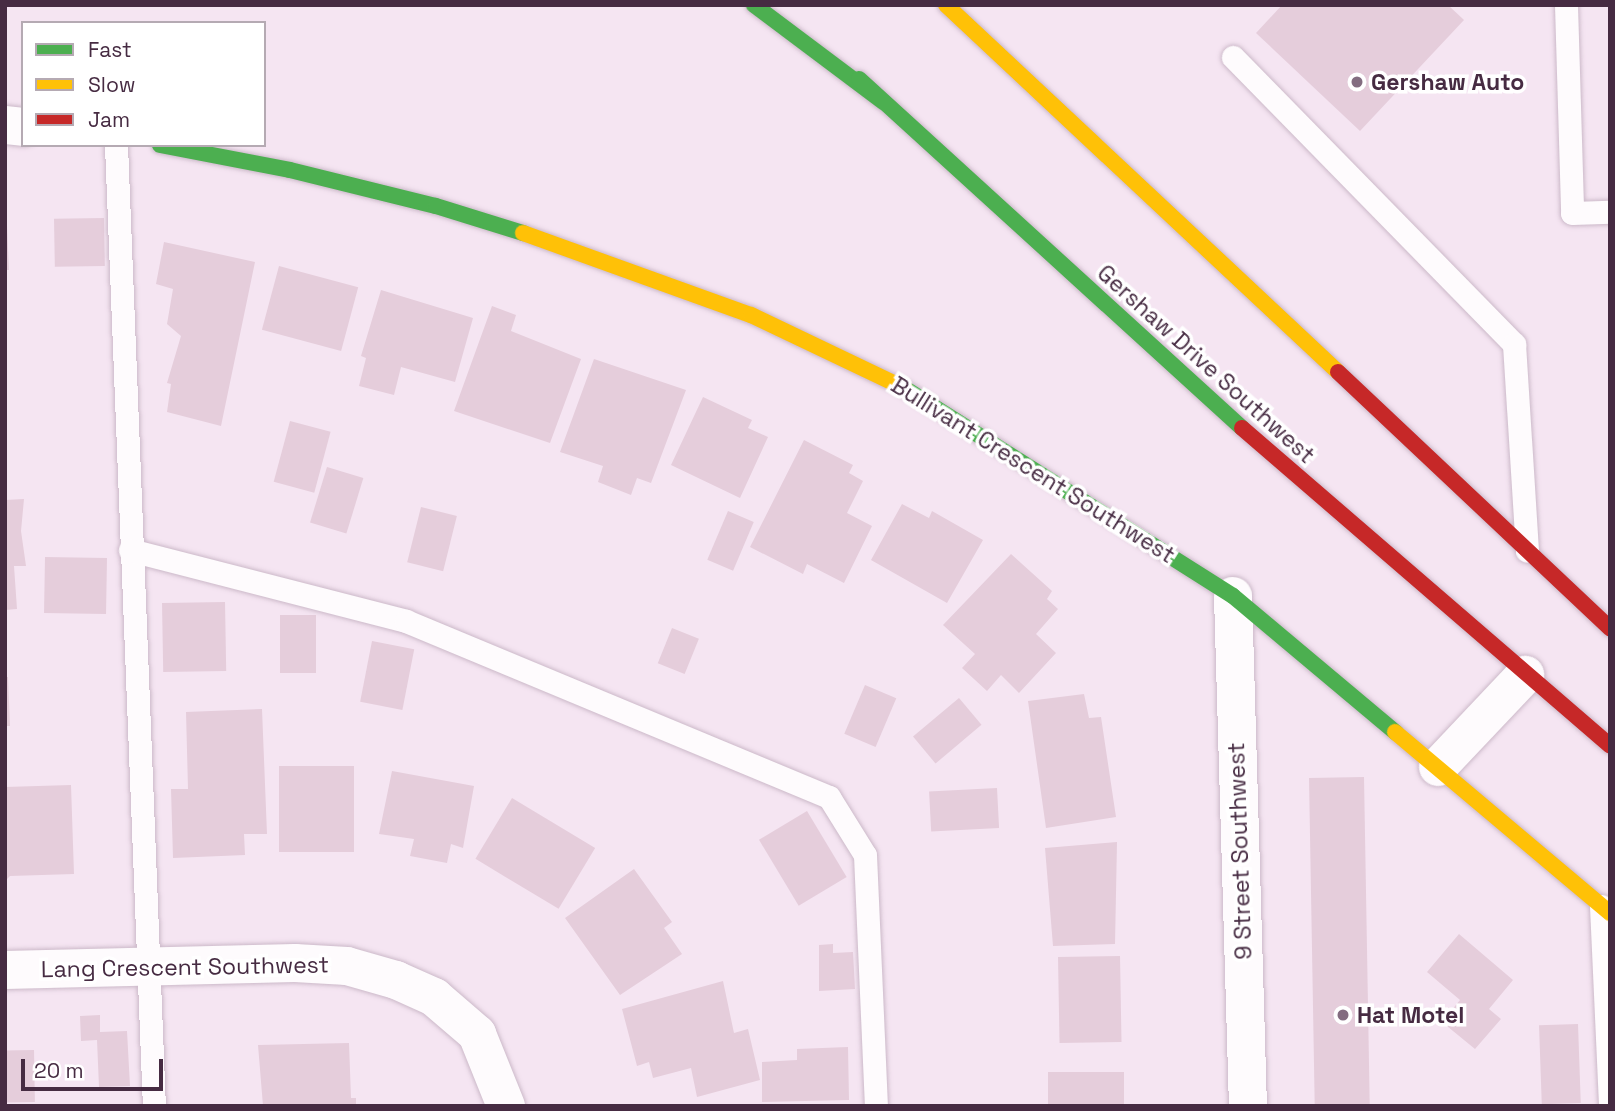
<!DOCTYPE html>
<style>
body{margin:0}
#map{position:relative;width:1615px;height:1111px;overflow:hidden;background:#f5e5f2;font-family:"Space Grotesk",sans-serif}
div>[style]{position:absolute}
.building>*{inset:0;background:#e5cddb;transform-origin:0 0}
.roads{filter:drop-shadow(0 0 2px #ccb9c9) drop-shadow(0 0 2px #ccb9c9)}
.lane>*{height:23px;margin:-11.5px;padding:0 11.5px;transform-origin:11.5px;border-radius:11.5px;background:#fefbfd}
.street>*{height:38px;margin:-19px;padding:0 19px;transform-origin:19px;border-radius:19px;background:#fefbfd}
.fast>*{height:16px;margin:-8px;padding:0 8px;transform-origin:8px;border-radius:8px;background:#4caf50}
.slow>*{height:16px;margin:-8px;padding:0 8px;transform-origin:8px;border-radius:8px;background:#ffc107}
.jam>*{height:16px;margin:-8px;padding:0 8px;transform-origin:8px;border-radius:8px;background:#c62828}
.dots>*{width:19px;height:19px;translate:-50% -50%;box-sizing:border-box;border:4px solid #fff;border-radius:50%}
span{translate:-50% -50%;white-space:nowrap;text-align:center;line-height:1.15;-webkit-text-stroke:7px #fff;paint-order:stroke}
.poi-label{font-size:23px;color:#462b42;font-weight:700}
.left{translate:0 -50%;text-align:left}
.street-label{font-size:23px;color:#462b42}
.frame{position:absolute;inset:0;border:7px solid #462b42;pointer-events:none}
.legend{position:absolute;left:21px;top:21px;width:245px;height:126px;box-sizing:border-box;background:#fff;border:2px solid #b5aab3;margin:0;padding:9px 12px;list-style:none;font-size:21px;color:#462b42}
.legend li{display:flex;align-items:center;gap:14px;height:35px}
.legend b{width:35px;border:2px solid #b5aab3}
.scale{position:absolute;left:21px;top:1059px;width:142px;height:32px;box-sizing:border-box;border:4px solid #462b42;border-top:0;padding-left:9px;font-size:21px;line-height:24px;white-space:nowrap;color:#462b42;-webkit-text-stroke:5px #fff;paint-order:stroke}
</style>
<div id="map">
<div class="building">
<i style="clip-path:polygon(1282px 5px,1448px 5px,1464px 20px,1360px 131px,1256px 33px)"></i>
<i style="left:104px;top:218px;width:48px;height:50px;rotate:89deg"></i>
<i style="clip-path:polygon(5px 226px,7px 226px,9px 270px,5px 270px)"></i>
<i style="clip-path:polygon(164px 242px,255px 262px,221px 426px,167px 412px,171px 384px,167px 383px,181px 336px,167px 324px,173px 289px,156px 284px)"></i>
<i style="left:279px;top:266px;width:82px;height:66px;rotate:15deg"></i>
<i style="clip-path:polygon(381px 290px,473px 318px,455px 382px,401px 367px,394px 395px,359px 386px,366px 358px,361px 356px)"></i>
<i style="clip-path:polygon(492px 306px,516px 315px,511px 331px,581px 359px,550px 443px,454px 411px)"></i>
<i style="clip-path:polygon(594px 359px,686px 390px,651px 483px,637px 478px,631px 495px,598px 482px,603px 466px,560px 452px)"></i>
<i style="clip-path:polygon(703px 397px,752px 420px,748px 428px,768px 437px,740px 498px,671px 465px)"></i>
<i style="left:290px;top:421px;width:42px;height:63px;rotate:15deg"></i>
<i style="clip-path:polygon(804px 440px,853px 465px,849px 473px,863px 481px,847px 513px,872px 526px,844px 583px,807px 564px,803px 574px,750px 547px)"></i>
<i style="left:327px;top:467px;width:38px;height:58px;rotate:17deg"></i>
<i style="clip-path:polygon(24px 499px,21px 531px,26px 566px,14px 566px,17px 609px,5px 610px,5px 500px)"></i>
<i style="clip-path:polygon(902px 504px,929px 518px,932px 511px,983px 540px,947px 603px,871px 560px)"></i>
<i style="left:421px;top:507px;width:37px;height:57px;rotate:14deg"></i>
<i style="left:728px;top:511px;width:28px;height:53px;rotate:23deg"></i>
<i style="clip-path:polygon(1011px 554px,1052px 591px,1047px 599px,1058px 609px,1036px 634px,1056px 653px,1019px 693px,1001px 675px,987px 691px,962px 668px,975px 654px,943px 625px)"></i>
<i style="left:107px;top:558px;width:56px;height:62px;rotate:91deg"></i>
<i style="left:225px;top:602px;width:69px;height:63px;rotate:89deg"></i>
<i style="left:280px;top:615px;width:36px;height:58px"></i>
<i style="left:672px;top:628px;width:29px;height:38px;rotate:22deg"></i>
<i style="left:372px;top:641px;width:43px;height:62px;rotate:11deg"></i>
<i style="clip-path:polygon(5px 677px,8px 677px,10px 726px,5px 726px)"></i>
<i style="left:865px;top:685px;width:34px;height:53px;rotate:23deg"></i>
<i style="clip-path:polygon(1084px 694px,1089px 718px,1101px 717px,1116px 817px,1046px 828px,1028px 701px)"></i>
<i style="left:959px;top:698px;width:35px;height:60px;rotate:50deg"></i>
<i style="clip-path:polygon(262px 709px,267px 834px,244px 834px,245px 855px,173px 858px,171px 789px,188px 789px,186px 712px)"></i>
<i style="left:279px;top:766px;width:75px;height:86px"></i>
<i style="clip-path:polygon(392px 771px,474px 786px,463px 848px,451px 844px,447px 863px,410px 856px,414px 839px,379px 834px)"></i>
<i style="left:1364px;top:777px;width:329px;height:55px;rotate:89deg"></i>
<i style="clip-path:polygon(71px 785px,74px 874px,10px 876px,5px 881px,5px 787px)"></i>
<i style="left:997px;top:788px;width:40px;height:68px;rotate:87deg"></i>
<i style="left:512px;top:798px;width:97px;height:71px;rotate:31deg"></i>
<i style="left:807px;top:811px;width:77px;height:56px;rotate:59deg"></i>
<i style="clip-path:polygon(1117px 842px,1115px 944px,1053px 946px,1045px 848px)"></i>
<i style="clip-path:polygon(634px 869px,672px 922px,664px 928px,682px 954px,620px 995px,565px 918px)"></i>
<i style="clip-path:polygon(1459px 934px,1513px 980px,1489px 1009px,1501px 1019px,1475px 1049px,1442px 1022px,1460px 1000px,1427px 972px)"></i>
<i style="clip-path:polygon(833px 944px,833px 953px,853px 952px,855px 989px,819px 991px,819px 945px)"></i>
<i style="left:1120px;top:956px;width:86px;height:62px;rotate:89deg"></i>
<i style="clip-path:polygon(723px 981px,734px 1033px,748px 1029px,760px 1080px,697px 1097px,691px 1068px,653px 1078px,649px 1062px,637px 1066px,622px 1009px)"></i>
<i style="clip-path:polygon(100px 1015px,100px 1032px,127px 1031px,130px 1086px,99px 1087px,97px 1040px,81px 1041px,80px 1016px)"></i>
<i style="left:1578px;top:1024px;width:79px;height:39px;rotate:88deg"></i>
<i style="clip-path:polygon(349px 1043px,351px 1098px,356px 1098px,356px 1106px,263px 1106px,258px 1045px)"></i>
<i style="clip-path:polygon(848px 1047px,849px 1100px,762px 1102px,762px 1062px,797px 1060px,797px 1049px)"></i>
<i style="left:34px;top:1050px;width:52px;height:29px;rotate:89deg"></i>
<i style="left:1048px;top:1072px;width:76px;height:34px"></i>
</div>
<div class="roads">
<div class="lane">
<i style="left:1566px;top:5px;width:208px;rotate:88.3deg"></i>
<i style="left:1572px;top:213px;width:38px;rotate:-2deg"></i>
<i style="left:1233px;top:57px;width:402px;rotate:45.6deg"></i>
<i style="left:1514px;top:344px;width:207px;rotate:86.4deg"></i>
<i style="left:116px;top:145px;width:962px;rotate:87.74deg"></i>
<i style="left:130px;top:550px;width:285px;rotate:14.4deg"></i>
<i style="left:406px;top:621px;width:458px;rotate:22.6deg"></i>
<i style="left:829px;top:797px;width:68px;rotate:58.2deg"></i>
<i style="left:865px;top:855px;width:251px;rotate:87.5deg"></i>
<i style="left:1601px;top:906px;width:200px;rotate:87.4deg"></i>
</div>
<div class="street">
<i style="left:5px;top:125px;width:18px;rotate:6deg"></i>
<i style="left:1233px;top:596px;width:510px;rotate:88.32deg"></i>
<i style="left:1438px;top:767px;width:127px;rotate:-46.6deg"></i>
<i style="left:5px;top:970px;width:290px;rotate:-1.4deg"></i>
<i style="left:295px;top:963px;width:52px;rotate:3.3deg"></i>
<i style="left:347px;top:966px;width:51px;rotate:15.9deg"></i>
<i style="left:396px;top:980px;width:42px;rotate:24.1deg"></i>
<i style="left:434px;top:997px;width:57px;rotate:40.7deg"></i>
<i style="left:477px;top:1034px;width:78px;rotate:68.1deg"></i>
</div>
<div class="fast">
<i style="left:754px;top:5px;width:161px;rotate:36.9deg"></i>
<i style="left:859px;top:79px;width:518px;rotate:42.34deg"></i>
<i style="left:160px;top:145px;width:132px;rotate:10.9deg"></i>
<i style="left:290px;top:170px;width:150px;rotate:13.9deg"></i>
<i style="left:436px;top:206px;width:91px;rotate:17.2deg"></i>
<i style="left:904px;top:388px;width:389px;rotate:32.3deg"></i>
<i style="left:1233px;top:596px;width:212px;rotate:40deg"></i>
</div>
<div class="slow">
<i style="left:946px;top:5px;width:537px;rotate:43.11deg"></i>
<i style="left:523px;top:233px;width:242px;rotate:19.8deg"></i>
<i style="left:751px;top:315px;width:170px;rotate:25.5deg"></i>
<i style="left:1395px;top:732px;width:281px;rotate:40.1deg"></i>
</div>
<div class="jam">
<i style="left:1338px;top:372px;width:374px;rotate:43.3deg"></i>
<i style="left:1242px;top:428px;width:486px;rotate:40.8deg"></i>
</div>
</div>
<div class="dots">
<i style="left:1357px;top:82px;background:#836c80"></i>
<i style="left:1343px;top:1015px;background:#836c80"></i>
</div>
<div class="poi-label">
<span class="left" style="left:1371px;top:82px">Gershaw Auto</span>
<span class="left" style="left:1357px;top:1015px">Hat Motel</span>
</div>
<div class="street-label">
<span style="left:1206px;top:364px;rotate:42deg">Gershaw Drive Southwest</span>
<span style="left:1033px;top:470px;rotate:32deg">Bullivant Crescent Southwest</span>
<span style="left:1240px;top:851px;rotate:-92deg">9 Street Southwest</span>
<span style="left:185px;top:967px;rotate:-1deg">Lang Crescent Southwest</span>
</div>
<div class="frame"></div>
<ul class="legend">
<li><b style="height:9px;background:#4caf50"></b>Fast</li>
<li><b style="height:9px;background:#ffc107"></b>Slow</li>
<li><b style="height:9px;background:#c62828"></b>Jam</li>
</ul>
<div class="scale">20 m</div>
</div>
